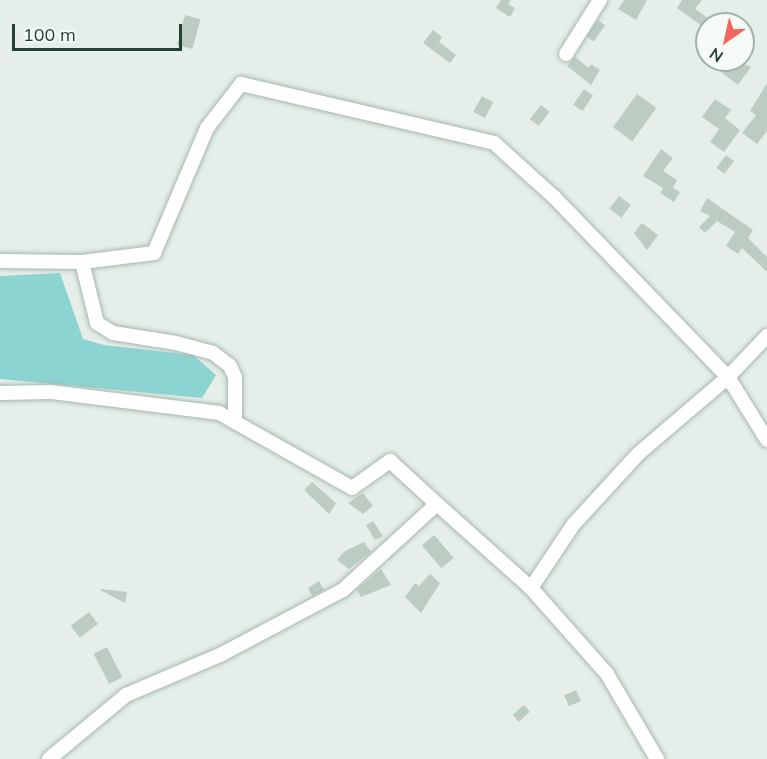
<!DOCTYPE html>
<style>
body{margin:0}
#map{position:relative;width:767px;height:759px;overflow:hidden;background:#e5eee8;font-family:Mulish,sans-serif}
div>[style]{position:absolute}
.water>*{inset:0;background:#8cd4d1}
.building>*{inset:0;background:#bdccc3;transform-origin:0 0}
.roads{filter:drop-shadow(0 0 2px #a7b7ae) drop-shadow(0 0 2px #a7b7ae)}
.street>*{height:14px;margin:-7px;padding:0 7px;transform-origin:7px;border-radius:7px;background:#fff}
span{translate:-50% -50%;white-space:nowrap;text-align:center;line-height:1.15;-webkit-text-stroke:4.5px #f5faf7;paint-order:stroke}
.north{position:absolute;left:695px;top:12px;width:60px;height:60px;box-sizing:border-box;background:#f5faf7;border:2px solid #a1b0a9;border-radius:50%;rotate:214deg;font-size:16px;font-weight:700;line-height:24px;text-align:center;color:#234133}
.north::after{content:'';display:block;margin:auto;width:21px;height:27px;background:#f4665c;clip-path:polygon(50% 0,100% 100%,50% 72%,0 100%)}
.scale{position:absolute;left:12px;top:24px;width:170px;height:27px;box-sizing:border-box;border:3px solid #234133;border-top:0;padding-left:8px;font-size:18px;line-height:21px;white-space:nowrap;color:#234133;-webkit-text-stroke:4px #f5faf7;paint-order:stroke}
</style>
<div id="map">
<div class="water">
<i style="clip-path:polygon(60px 273px,83px 339px,104px 345px,193px 355px,216px 375px,202px 398px,0 379px,0 276px)"></i>
</div>
<div class="building">
<i style="clip-path:polygon(501px 0,511px 0,508px 4px,515px 8px,510px 17px,496px 8px)"></i>
<i style="clip-path:polygon(624px 0,647px 0,636px 20px,618px 9px)"></i>
<i style="clip-path:polygon(682px 0,702px 0,695px 9px,708px 18px,702px 26px,677px 8px)"></i>
<i style="left:185px;top:15px;width:16px;height:31px;rotate:15deg"></i>
<i style="left:598px;top:20px;width:9px;height:20px;rotate:36deg"></i>
<i style="clip-path:polygon(433px 30px,442px 37px,439px 42px,456px 55px,450px 63px,423px 43px)"></i>
<i style="clip-path:polygon(575px 57px,589px 68px,591px 64px,600px 70px,591px 85px,567px 66px)"></i>
<i style="clip-path:polygon(735px 60px,751px 67px,738px 85px,722px 73px)"></i>
<i style="clip-path:polygon(767px 83px,767px 131px,757px 144px,742px 133px,756px 115px,750px 111px)"></i>
<i style="left:584px;top:89px;width:11px;height:19px;rotate:34deg"></i>
<i style="left:637px;top:94px;width:24px;height:41px;rotate:36deg"></i>
<i style="left:482px;top:96px;width:13px;height:18px;rotate:29deg"></i>
<i style="clip-path:polygon(715px 99px,731px 110px,725px 118px,740px 130px,724px 152px,710px 142px,719px 129px,702px 117px)"></i>
<i style="left:541px;top:105px;width:11px;height:18px;rotate:38deg"></i>
<i style="clip-path:polygon(661px 149px,673px 158px,663px 171px,677px 180px,673px 188px,680px 192px,674px 202px,660px 193px,663px 188px,643px 176px)"></i>
<i style="left:726px;top:155px;width:10px;height:16px;rotate:37deg"></i>
<i style="left:619px;top:196px;width:15px;height:16px;rotate:37deg"></i>
<i style="clip-path:polygon(707px 198px,753px 230px,748px 238px,767px 257px,767px 272px,742px 248px,738px 254px,726px 246px,735px 232px,717px 221px,705px 233px,699px 227px,710px 216px,700px 211px)"></i>
<i style="clip-path:polygon(642px 223px,658px 235px,647px 250px,634px 233px)"></i>
<i style="clip-path:polygon(312px 482px,336px 503px,329px 514px,304px 490px)"></i>
<i style="clip-path:polygon(363px 493px,373px 506px,363px 514px,348px 503px)"></i>
<i style="clip-path:polygon(373px 521px,383px 536px,375px 540px,366px 525px)"></i>
<i style="left:434px;top:535px;width:30px;height:16px;rotate:49deg"></i>
<i style="clip-path:polygon(364px 542px,371px 552px,349px 569px,337px 560px,345px 551px)"></i>
<i style="clip-path:polygon(381px 569px,391px 585px,361px 597px,357px 590px)"></i>
<i style="clip-path:polygon(430px 574px,440px 583px,421px 613px,405px 597px,415px 583px,419px 586px)"></i>
<i style="clip-path:polygon(319px 581px,324px 590px,312px 596px,308px 588px)"></i>
<i style="clip-path:polygon(101px 589px,127px 592px,125px 603px,100px 590px)"></i>
<i style="left:89px;top:612px;width:15px;height:23px;rotate:53deg"></i>
<i style="left:107px;top:647px;width:34px;height:15px;rotate:63deg"></i>
<i style="left:576px;top:690px;width:12px;height:13px;rotate:66deg"></i>
<i style="left:524px;top:705px;width:9px;height:15px;rotate:49deg"></i>
</div>
<div class="roads">
<div class="street">
<i style="left:566px;top:54px;width:64px;rotate:-57.8deg"></i>
<i style="left:0;top:261px;width:82px;rotate:0.7deg"></i>
<i style="left:82px;top:262px;width:73px;rotate:-7.1deg"></i>
<i style="left:154px;top:253px;width:136px;rotate:-67deg"></i>
<i style="left:207px;top:128px;width:56px;rotate:-52.3deg"></i>
<i style="left:241px;top:84px;width:260px;rotate:13.1deg"></i>
<i style="left:494px;top:143px;width:81px;rotate:42deg"></i>
<i style="left:554px;top:197px;width:250px;rotate:46deg"></i>
<i style="left:728px;top:377px;width:74px;rotate:58.2deg"></i>
<i style="left:82px;top:262px;width:63px;rotate:76.2deg"></i>
<i style="left:97px;top:323px;width:19px;rotate:32deg"></i>
<i style="left:113px;top:333px;width:64px;rotate:9deg"></i>
<i style="left:176px;top:343px;width:38px;rotate:15deg"></i>
<i style="left:213px;top:353px;width:21px;rotate:37deg"></i>
<i style="left:230px;top:366px;width:12px;rotate:66deg"></i>
<i style="left:235px;top:377px;width:45px;rotate:90deg"></i>
<i style="left:0;top:393px;width:51px;rotate:-1.1deg"></i>
<i style="left:51px;top:392px;width:169px;rotate:7.1deg"></i>
<i style="left:219px;top:413px;width:153px;rotate:29.4deg"></i>
<i style="left:352px;top:488px;width:47px;rotate:-35.4deg"></i>
<i style="left:390px;top:461px;width:64px;rotate:42.5deg"></i>
<i style="left:531px;top:588px;width:76px;rotate:-56.3deg"></i>
<i style="left:573px;top:525px;width:96px;rotate:-47.5deg"></i>
<i style="left:638px;top:454px;width:118px;rotate:-40.5deg"></i>
<i style="left:728px;top:377px;width:57px;rotate:-46.4deg"></i>
<i style="left:49px;top:759px;width:100px;rotate:-39.7deg"></i>
<i style="left:126px;top:695px;width:104px;rotate:-23.1deg"></i>
<i style="left:222px;top:654px;width:137px;rotate:-27.9deg"></i>
<i style="left:343px;top:590px;width:127px;rotate:-42.5deg"></i>
<i style="left:437px;top:504px;width:126px;rotate:41.8deg"></i>
<i style="left:531px;top:588px;width:115px;rotate:48.5deg"></i>
<i style="left:607px;top:674px;width:99px;rotate:59.5deg"></i>
</div>
</div>
<div class="north">N</div>
<div class="scale">100 m</div>
</div>
